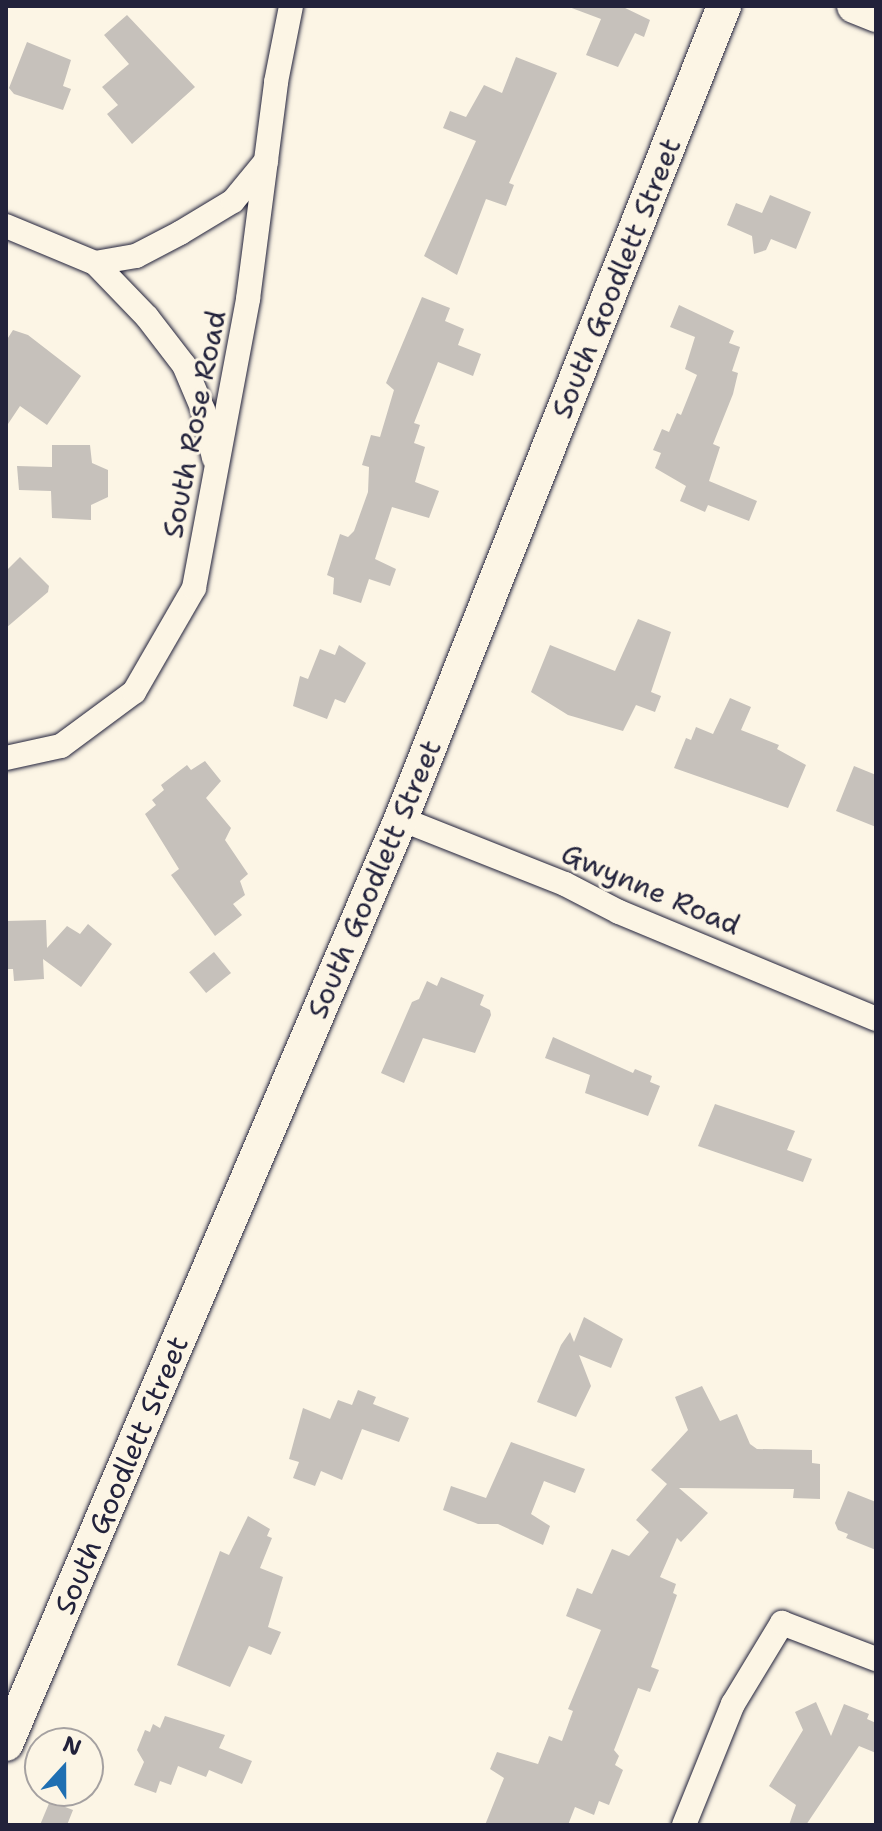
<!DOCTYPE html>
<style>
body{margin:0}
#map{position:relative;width:882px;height:1831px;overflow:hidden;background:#fcf5e5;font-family:"Shantell Sans",sans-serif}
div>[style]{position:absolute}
.building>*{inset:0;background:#c6c1bb;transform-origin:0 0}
.roads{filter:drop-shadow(0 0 2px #22223b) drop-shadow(0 0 2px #22223b)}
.street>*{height:24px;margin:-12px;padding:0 12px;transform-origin:12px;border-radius:12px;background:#fcf5e5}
.secondary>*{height:34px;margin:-17px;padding:0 17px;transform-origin:17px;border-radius:17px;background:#fcf5e5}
span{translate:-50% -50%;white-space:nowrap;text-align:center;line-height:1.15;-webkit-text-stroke:6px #fcf5e5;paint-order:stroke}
.street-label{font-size:28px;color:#22223b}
.frame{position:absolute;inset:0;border:8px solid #22223b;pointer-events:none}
.north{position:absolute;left:24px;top:1727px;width:80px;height:80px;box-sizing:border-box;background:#fcf5e5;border:2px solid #a5a1a1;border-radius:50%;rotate:21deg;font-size:22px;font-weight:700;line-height:32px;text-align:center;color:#22223b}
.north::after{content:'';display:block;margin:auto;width:28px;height:36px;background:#1f6fb2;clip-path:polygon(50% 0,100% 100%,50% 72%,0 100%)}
</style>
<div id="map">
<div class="building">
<i style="clip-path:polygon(621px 6px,650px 20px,644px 37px,635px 33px,618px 67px,586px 55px,601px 19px,569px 7px)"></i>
<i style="clip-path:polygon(127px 15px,195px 87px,132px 144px,107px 114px,118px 105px,102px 87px,129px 64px,104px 35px)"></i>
<i style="clip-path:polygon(27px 42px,71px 60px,63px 86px,71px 89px,63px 110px,14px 94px,9px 88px)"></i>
<i style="clip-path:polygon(516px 57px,557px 73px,509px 183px,514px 185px,506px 206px,486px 199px,457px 275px,424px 256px,476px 141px,443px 128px,450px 111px,466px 117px,484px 85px,502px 93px)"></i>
<i style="clip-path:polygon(770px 195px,811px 212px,796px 249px,771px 239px,766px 250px,754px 254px,752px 236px,727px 225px,736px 203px,762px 213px)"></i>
<i style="clip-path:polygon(422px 297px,450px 308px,445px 321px,464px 329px,458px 345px,481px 354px,473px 376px,438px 362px,414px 423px,420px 425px,414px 443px,425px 447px,415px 482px,439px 491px,429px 518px,392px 507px,375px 559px,396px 569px,390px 586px,369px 579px,361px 603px,333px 594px,334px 578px,327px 575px,340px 534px,348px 537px,354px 531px,368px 492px,369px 467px,362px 465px,371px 435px,380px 437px,394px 390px,386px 383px)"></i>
<i style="clip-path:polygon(679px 305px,734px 331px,729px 343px,740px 347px,732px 371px,738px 373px,733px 394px,713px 444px,720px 447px,709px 481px,757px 501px,749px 521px,708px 505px,705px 512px,680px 501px,686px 486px,655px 468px,661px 453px,653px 450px,662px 429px,669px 432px,677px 413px,681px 415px,697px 375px,685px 369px,695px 337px,670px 327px)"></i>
<i style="clip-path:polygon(13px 330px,28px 335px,81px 376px,47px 425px,20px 406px,6px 427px,6px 341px)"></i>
<i style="clip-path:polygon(52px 445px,90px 445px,92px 463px,108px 470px,108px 497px,91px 505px,91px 520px,52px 518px,51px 491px,19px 490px,17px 466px,52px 467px)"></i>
<i style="clip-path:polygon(20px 557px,49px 586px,48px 592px,6px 628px,6px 571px)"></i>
<i style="clip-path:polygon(638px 619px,671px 632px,651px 692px,661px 696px,655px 712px,636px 705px,623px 731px,568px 715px,531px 692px,550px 645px,615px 671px)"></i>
<i style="clip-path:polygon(339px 645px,366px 663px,345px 703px,335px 699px,327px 719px,293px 706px,300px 676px,308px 679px,320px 649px,335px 655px)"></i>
<i style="clip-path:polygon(730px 698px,751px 707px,741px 730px,779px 745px,777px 749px,806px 765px,788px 808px,674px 768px,686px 738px,691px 740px,696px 727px,713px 734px)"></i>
<i style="clip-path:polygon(205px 761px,221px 781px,206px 798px,231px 828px,225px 840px,248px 874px,240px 881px,245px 895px,233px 904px,242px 915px,215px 936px,171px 875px,179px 869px,145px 814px,156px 805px,152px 800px,164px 790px,161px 785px,187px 765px,191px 770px)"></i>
<i style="clip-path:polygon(854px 766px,876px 775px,876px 827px,836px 811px)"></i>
<i style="clip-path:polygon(46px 920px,47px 948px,67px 926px,80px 934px,88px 924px,112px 944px,81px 987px,43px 959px,44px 979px,14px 981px,13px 969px,7px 969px,6px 921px)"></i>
<i style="left:214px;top:952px;width:27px;height:32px;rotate:51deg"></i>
<i style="clip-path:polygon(441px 977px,484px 995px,480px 1005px,490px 1010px,491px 1015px,475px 1053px,423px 1038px,404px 1083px,381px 1073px,412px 1002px,419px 999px,427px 981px,437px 986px)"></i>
<i style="clip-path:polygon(553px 1037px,633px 1073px,635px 1069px,652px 1076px,650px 1082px,660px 1086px,648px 1116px,585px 1093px,590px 1075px,545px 1058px)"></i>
<i style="clip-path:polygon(715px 1104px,795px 1131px,787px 1150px,812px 1159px,803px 1182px,698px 1146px)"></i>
<i style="clip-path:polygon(584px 1317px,623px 1339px,611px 1368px,579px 1355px,591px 1386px,576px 1417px,537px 1402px,561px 1345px,570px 1332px,574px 1342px)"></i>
<i style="clip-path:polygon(702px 1386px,720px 1421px,737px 1414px,750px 1444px,757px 1449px,812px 1450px,812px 1463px,820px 1464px,820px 1499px,793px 1498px,794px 1489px,679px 1488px,708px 1513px,681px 1542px,677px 1538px,660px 1577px,676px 1584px,673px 1593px,677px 1595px,651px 1667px,659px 1670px,650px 1692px,638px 1688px,614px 1750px,619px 1756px,615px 1765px,623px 1770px,609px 1805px,599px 1801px,594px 1815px,575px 1807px,568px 1825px,485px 1825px,504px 1778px,490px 1769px,497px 1752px,538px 1764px,549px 1736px,562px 1741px,573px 1711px,568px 1709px,601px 1630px,566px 1616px,577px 1588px,592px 1594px,612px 1549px,629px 1556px,649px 1532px,636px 1520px,667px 1484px,651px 1470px,688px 1430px,675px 1397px)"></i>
<i style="clip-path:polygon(358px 1390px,376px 1397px,373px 1404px,409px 1418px,399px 1442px,362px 1429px,342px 1480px,321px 1471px,315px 1486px,293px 1478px,299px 1462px,289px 1459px,303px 1408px,330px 1419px,338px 1400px,352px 1405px)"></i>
<i style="clip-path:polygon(511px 1442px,585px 1469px,575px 1493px,544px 1481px,531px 1514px,550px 1526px,543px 1545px,498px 1524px,478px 1524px,443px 1510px,451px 1486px,486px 1498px)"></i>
<i style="clip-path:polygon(848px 1491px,876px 1502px,876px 1550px,846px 1538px,848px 1534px,838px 1530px,835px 1523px)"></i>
<i style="clip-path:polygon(248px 1516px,270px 1529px,267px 1536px,272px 1538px,260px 1568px,283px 1577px,268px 1627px,281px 1632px,271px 1655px,249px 1646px,230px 1687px,177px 1665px,220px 1551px,229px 1555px)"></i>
<i style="clip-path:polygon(816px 1702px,831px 1736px,844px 1704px,869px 1714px,867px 1719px,876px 1723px,876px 1753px,859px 1746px,806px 1825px,789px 1825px,796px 1805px,769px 1786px,803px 1730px,795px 1712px)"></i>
<i style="clip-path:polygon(165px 1716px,225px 1735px,219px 1748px,252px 1761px,242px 1784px,209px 1770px,206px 1777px,178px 1766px,171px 1785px,160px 1781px,156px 1793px,134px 1785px,144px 1762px,137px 1750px,145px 1730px,150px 1732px,153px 1724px,160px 1728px)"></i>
<i style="clip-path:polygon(50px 1801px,73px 1810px,67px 1825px,40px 1825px)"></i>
</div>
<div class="roads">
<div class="street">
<i style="left:6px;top:226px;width:96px;rotate:22.6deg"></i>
<i style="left:95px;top:263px;width:75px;rotate:46.1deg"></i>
<i style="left:147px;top:317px;width:61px;rotate:52.4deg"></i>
<i style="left:184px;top:365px;width:49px;rotate:67.1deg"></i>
<i style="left:203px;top:410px;width:49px;rotate:77.1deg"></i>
<i style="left:95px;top:263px;width:42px;rotate:-9.7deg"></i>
<i style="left:136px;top:256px;width:50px;rotate:-27.6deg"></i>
<i style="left:180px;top:233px;width:62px;rotate:-31.1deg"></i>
<i style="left:233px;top:201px;width:52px;rotate:-50.5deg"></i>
<i style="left:6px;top:758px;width:56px;rotate:-12.3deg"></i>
<i style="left:61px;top:746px;width:91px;rotate:-36.5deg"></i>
<i style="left:134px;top:692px;width:120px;rotate:-60deg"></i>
<i style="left:194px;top:588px;width:294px;rotate:-79.4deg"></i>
<i style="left:248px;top:299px;width:219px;rotate:-82.6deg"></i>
<i style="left:276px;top:82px;width:77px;rotate:-78.8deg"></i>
<i style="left:401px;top:819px;width:176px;rotate:21.6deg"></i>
<i style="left:565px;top:884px;width:61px;rotate:27.4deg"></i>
<i style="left:619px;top:912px;width:278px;rotate:22.6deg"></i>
<i style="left:684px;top:1825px;width:131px;rotate:-68deg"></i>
<i style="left:733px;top:1704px;width:95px;rotate:-58.8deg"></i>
<i style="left:782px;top:1623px;width:101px;rotate:21deg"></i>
</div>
<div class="secondary">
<i style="left:854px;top:6px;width:24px;rotate:22deg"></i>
<i style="left:6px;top:1744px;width:1006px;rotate:-66.88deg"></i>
<i style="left:401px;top:819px;width:875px;rotate:-68.33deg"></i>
</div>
</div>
<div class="street-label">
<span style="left:616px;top:278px;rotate:-68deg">South Goodlett Street</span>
<span style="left:194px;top:424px;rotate:-79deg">South Rose Road</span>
<span style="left:374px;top:879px;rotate:-67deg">South Goodlett Street</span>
<span style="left:651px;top:889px;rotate:23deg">Gwynne Road</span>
<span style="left:121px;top:1475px;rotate:-67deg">South Goodlett Street</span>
</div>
<div class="frame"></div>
<div class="north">N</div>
</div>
